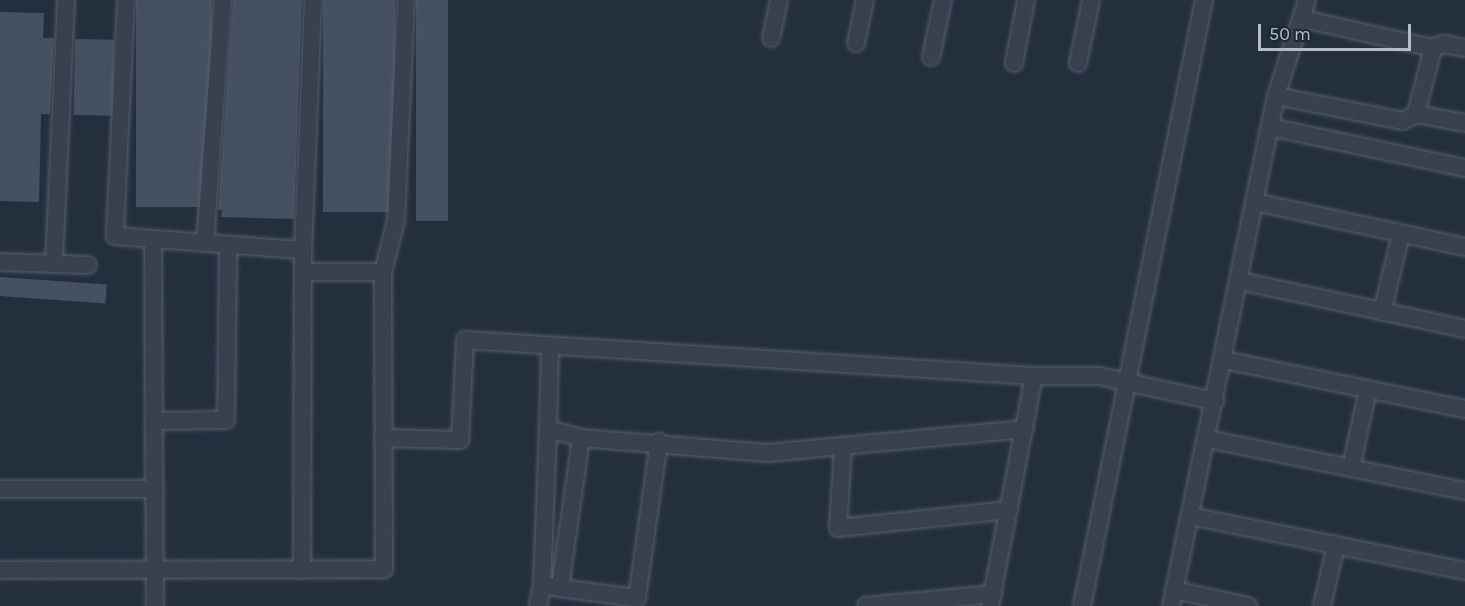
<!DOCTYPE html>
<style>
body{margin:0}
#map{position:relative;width:1465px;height:606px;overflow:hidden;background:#242f3e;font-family:Karla,sans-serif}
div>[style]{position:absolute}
.building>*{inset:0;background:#455162;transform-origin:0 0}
.roads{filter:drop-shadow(0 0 2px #565f6c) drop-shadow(0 0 2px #565f6c)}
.minor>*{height:16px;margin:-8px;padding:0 8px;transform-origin:8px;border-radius:8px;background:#38414e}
span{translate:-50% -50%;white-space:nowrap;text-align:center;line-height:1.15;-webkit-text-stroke:6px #1d2633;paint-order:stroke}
.scale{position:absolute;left:1258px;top:24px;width:153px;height:27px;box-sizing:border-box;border:3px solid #b4bcc9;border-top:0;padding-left:8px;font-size:18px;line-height:21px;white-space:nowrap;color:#b4bcc9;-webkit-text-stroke:4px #1d2633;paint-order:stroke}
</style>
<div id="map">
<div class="building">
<i style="left:136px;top:0;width:76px;height:207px"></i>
<i style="clip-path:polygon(233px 0,302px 0,294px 219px,221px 217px,222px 210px,218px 210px)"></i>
<i style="left:323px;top:0;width:72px;height:212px"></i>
<i style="left:416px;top:0;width:32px;height:221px"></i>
<i style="clip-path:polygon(0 12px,44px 13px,43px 38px,54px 38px,50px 114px,41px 114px,39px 202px,0 201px)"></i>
<i style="left:75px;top:39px;width:39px;height:76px;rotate:1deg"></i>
<i style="left:0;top:277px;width:107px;height:19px;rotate:4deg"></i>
</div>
<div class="roads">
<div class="minor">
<i style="left:126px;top:0;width:236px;rotate:92.7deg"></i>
<i style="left:115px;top:236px;width:189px;rotate:4.3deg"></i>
<i style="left:303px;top:250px;width:320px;rotate:90.2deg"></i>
<i style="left:1303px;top:19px;width:133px;rotate:12.6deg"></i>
<i style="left:771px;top:38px;width:39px;rotate:-78deg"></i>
<i style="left:856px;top:43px;width:44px;rotate:-78.2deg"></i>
<i style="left:931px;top:57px;width:58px;rotate:-78.1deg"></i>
<i style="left:1014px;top:63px;width:64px;rotate:-79.2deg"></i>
<i style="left:1078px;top:63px;width:64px;rotate:-78.3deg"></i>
<i style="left:1276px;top:96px;width:129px;rotate:11.1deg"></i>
<i style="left:1403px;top:121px;width:15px;rotate:-28deg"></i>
<i style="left:1416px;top:114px;width:68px;rotate:-75.6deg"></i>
<i style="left:1433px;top:48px;width:11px;rotate:-22deg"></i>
<i style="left:1443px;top:44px;width:22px;rotate:10deg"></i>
<i style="left:1416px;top:114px;width:50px;rotate:10.4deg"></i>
<i style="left:1270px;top:127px;width:199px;rotate:11.9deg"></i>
<i style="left:1255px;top:202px;width:215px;rotate:12.1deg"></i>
<i style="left:153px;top:240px;width:366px;rotate:89.7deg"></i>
<i style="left:205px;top:243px;width:244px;rotate:-85.8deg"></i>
<i style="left:303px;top:250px;width:250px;rotate:-87.7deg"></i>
<i style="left:0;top:262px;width:88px;rotate:2deg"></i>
<i style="left:54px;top:264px;width:264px;rotate:-87.4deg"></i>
<i style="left:303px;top:272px;width:80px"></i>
<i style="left:1240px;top:281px;width:230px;rotate:12deg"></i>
<i style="left:1382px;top:312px;width:80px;rotate:-76.3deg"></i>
<i style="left:550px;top:347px;width:82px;rotate:91.4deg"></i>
<i style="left:548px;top:429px;width:34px;rotate:15deg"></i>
<i style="left:581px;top:438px;width:187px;rotate:4.6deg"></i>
<i style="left:767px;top:453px;width:259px;rotate:-5.3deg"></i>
<i style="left:1224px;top:360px;width:246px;rotate:11.5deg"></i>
<i style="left:154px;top:421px;width:72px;rotate:-0.8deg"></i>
<i style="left:226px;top:420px;width:175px;rotate:-89.3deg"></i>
<i style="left:548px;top:429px;width:156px;rotate:92.2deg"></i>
<i style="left:542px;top:585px;width:18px;rotate:9deg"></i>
<i style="left:383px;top:438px;width:77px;rotate:1.5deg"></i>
<i style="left:460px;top:440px;width:100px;rotate:-87.1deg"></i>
<i style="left:465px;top:340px;width:570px;rotate:3.62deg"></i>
<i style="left:1034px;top:376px;width:65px"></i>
<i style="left:1099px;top:376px;width:119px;rotate:12.2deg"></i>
<i style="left:581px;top:438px;width:151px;rotate:98deg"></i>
<i style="left:560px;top:588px;width:78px;rotate:7.4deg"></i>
<i style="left:637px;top:598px;width:158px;rotate:-82deg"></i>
<i style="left:1207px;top:439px;width:263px;rotate:11.4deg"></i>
<i style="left:843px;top:446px;width:82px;rotate:93.5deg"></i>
<i style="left:838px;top:528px;width:172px;rotate:-6deg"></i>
<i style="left:1351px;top:468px;width:81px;rotate:-77.9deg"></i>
<i style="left:0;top:489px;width:155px"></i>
<i style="left:1190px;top:516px;width:280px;rotate:11.3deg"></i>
<i style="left:0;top:570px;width:384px;rotate:-0.1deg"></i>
<i style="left:384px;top:569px;width:297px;rotate:-90.2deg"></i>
<i style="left:383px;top:272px;width:53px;rotate:-75.7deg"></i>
<i style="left:396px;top:221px;width:221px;rotate:-87.4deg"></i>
<i style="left:1174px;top:590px;width:76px;rotate:12.2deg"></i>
<i style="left:538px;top:606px;width:21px;rotate:-79deg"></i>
<i style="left:866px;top:606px;width:128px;rotate:-5.4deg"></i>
<i style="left:990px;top:606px;width:234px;rotate:-79.2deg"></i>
<i style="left:1082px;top:606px;width:618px;rotate:-78.62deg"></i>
<i style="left:1171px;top:606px;width:521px;rotate:-78.37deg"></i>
<i style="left:1276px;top:96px;width:101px;rotate:-72.1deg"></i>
<i style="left:1322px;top:606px;width:63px;rotate:-77.1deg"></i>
</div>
</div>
<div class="scale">50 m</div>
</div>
